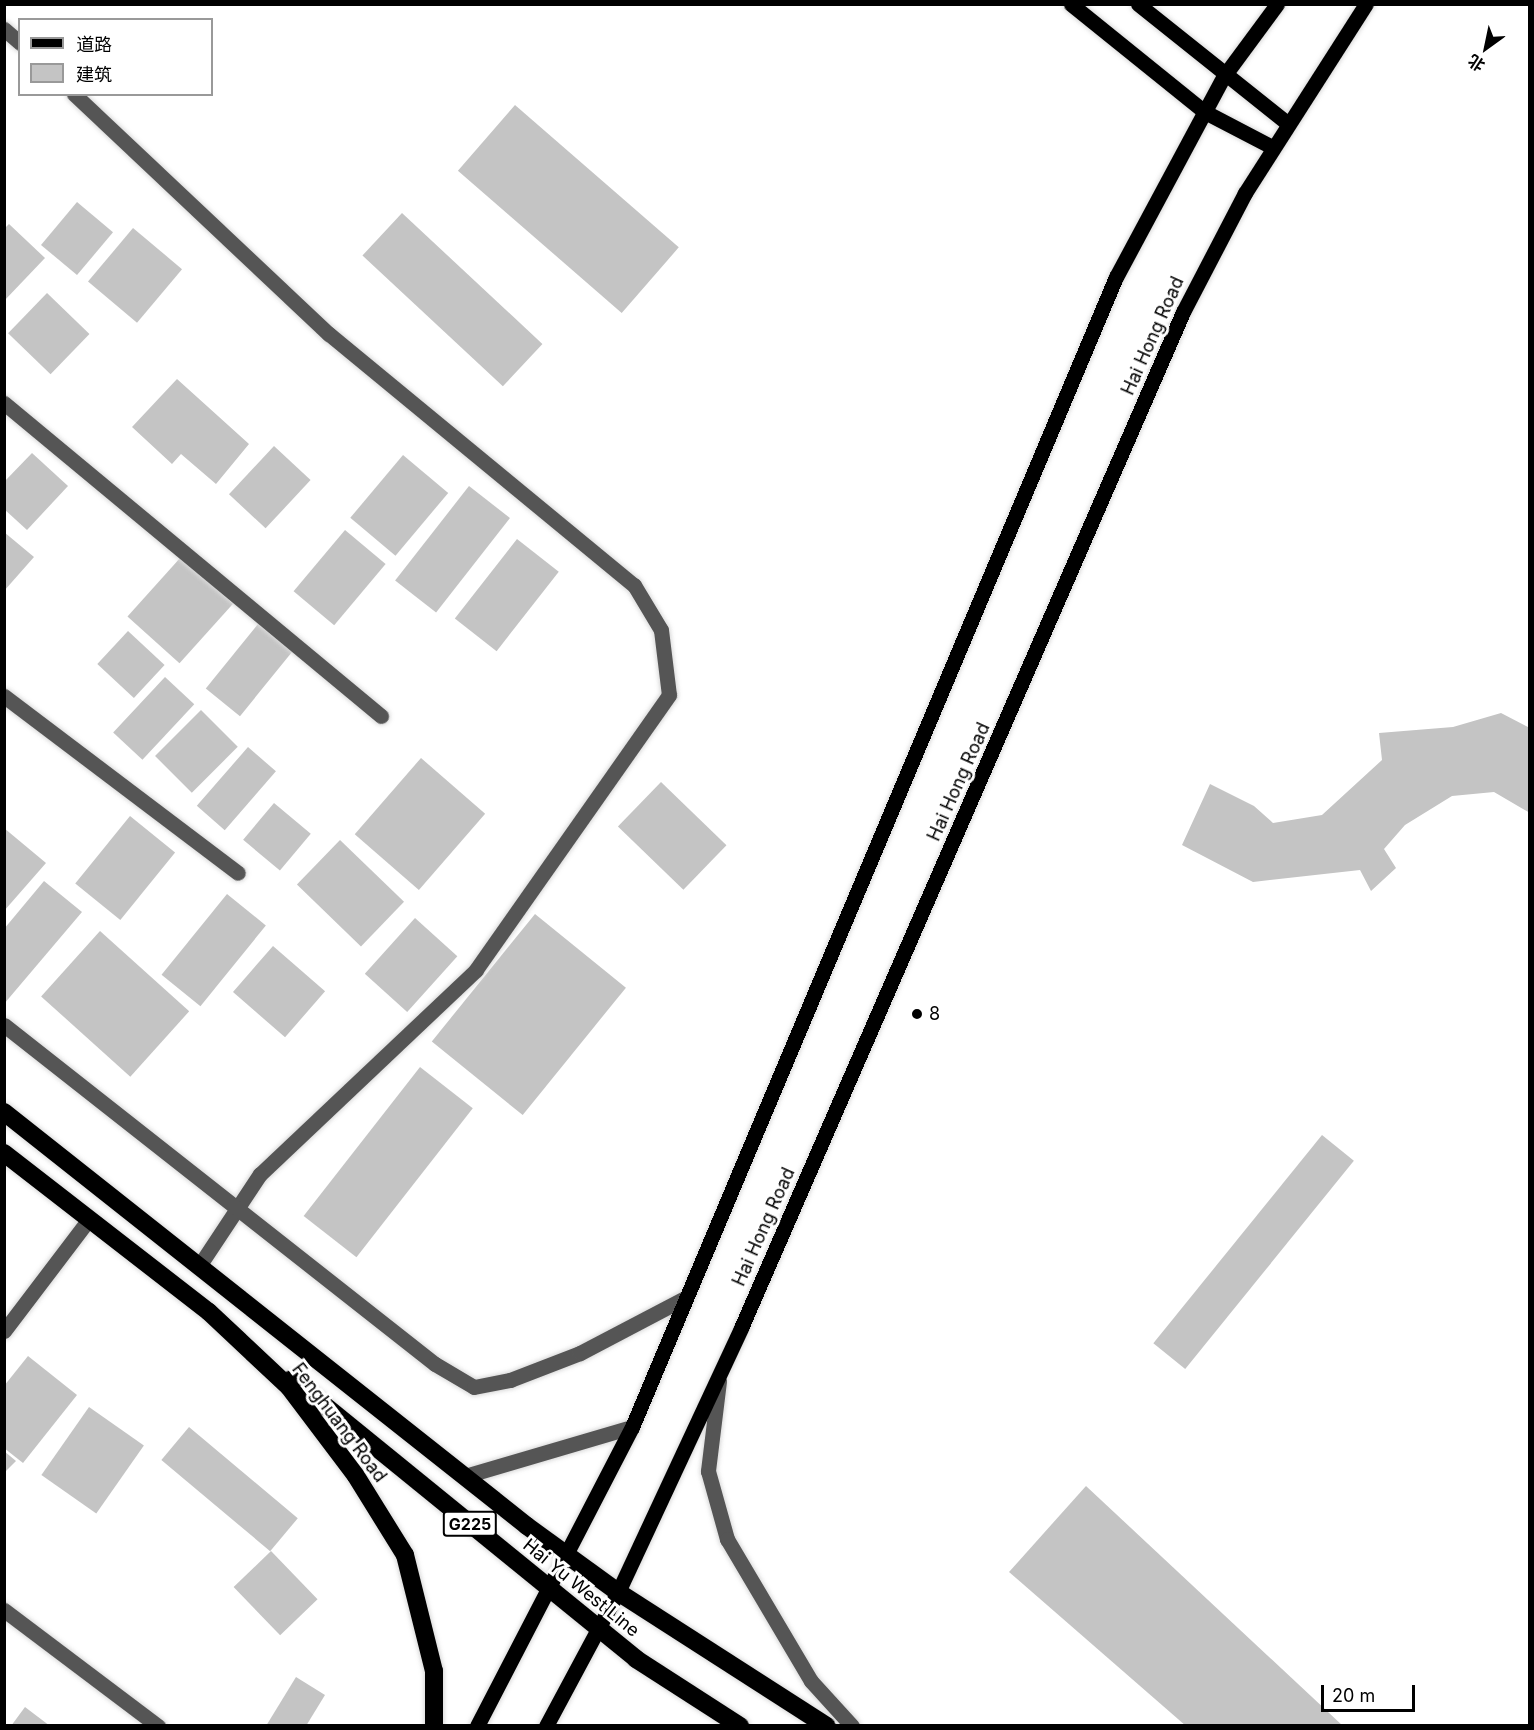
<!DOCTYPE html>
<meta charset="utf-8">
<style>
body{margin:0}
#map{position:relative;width:1534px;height:1730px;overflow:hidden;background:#fff;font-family:Inter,"Noto Sans SC",sans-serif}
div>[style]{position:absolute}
.building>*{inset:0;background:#c4c4c4;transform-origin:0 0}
.roads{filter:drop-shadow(0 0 2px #dbdbdb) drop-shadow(0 0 2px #dbdbdb)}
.minor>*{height:15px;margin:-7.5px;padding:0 7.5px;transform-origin:7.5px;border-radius:7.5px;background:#555}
.major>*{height:15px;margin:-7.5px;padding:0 7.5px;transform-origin:7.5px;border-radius:7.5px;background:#000}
.highway>*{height:18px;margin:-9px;padding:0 9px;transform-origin:9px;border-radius:9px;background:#000}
.dots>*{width:16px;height:16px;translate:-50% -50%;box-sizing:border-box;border:3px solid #fff;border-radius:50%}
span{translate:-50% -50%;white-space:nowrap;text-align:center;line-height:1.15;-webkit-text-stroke:6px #fff;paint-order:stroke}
.shield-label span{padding:2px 4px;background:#fff;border:2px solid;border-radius:4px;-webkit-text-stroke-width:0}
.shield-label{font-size:16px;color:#000;font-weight:700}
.street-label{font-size:18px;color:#000}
.poi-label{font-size:18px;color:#000}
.left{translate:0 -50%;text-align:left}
.frame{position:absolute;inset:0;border:6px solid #000;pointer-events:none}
.legend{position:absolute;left:18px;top:18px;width:195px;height:78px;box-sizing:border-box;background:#fff;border:2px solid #999;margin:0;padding:8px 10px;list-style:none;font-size:18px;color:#000}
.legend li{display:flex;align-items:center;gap:12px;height:30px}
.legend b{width:30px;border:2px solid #999}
.north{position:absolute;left:1456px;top:18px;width:60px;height:60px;-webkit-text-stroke:4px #fff;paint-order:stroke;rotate:213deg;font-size:16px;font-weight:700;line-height:24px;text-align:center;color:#000}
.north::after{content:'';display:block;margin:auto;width:21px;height:27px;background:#000;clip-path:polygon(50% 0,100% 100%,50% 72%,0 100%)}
.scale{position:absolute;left:1321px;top:1685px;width:94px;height:27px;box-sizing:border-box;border:3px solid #000;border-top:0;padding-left:8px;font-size:18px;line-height:21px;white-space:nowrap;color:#000;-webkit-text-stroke:4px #fff;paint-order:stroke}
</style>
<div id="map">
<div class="building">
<i style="left:515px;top:105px;width:217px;height:87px;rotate:41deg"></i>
<i style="left:77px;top:202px;width:47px;height:56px;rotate:40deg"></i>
<i style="left:402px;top:213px;width:192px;height:58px;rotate:43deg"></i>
<i style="clip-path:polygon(9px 224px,45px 258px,4px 301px,4px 229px)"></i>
<i style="left:133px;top:228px;width:64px;height:70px;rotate:40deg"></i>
<i style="left:47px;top:293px;width:59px;height:56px;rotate:44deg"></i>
<i style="clip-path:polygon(177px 379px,249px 444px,216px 484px,181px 454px,172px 464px,132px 427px)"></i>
<i style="left:274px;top:446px;width:50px;height:66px;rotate:43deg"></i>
<i style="clip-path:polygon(32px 453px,68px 486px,27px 530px,4px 509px,4px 482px)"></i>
<i style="left:403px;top:455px;width:59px;height:82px;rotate:40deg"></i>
<i style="left:469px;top:486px;width:52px;height:120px;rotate:38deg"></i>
<i style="left:345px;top:530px;width:53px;height:80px;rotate:40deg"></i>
<i style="clip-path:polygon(4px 532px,34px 557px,4px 591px)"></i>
<i style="left:517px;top:539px;width:53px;height:101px;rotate:38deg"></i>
<i style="left:181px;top:557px;width:70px;height:80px;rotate:42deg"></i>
<i style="left:258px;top:624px;width:44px;height:83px;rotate:39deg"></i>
<i style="left:128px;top:631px;width:50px;height:45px;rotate:43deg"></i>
<i style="left:165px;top:677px;width:40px;height:76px;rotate:43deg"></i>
<i style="left:201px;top:710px;width:52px;height:65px;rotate:45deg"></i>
<i style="clip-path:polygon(1501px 713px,1530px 728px,1530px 813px,1494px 792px,1452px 796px,1405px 825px,1384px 849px,1396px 868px,1371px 891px,1360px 870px,1253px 882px,1182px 845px,1210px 784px,1254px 806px,1273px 823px,1322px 815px,1382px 760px,1379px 733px,1453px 727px)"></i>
<i style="left:248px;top:747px;width:37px;height:78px;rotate:41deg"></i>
<i style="left:421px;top:758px;width:85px;height:101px;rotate:41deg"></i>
<i style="left:661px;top:782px;width:91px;height:62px;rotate:44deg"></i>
<i style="left:274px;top:803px;width:48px;height:48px;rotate:40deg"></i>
<i style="left:130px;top:816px;width:58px;height:87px;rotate:39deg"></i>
<i style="clip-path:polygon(4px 828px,46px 863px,4px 911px)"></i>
<i style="left:340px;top:840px;width:89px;height:62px;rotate:44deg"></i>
<i style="clip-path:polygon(44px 881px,82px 912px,4px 1004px,4px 929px)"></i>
<i style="left:227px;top:894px;width:50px;height:104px;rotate:39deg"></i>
<i style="left:535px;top:914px;width:117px;height:164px;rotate:39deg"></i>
<i style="left:415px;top:918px;width:57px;height:75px;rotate:42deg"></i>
<i style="left:100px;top:931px;width:120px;height:88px;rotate:42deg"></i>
<i style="left:273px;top:946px;width:69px;height:61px;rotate:41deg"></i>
<i style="left:420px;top:1067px;width:67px;height:189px;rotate:38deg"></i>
<i style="left:1322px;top:1135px;width:41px;height:268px;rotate:39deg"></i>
<i style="clip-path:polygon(28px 1356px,77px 1395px,23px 1463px,4px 1448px,4px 1386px)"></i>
<i style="left:89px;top:1407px;width:67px;height:83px;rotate:35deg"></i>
<i style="left:189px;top:1427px;width:142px;height:43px;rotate:40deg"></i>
<i style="clip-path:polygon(4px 1451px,16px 1461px,4px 1473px)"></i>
<i style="clip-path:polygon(1086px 1486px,1343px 1726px,1186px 1726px,1009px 1572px)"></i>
<i style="left:271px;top:1551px;width:67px;height:52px;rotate:46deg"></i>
<i style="clip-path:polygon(296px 1677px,325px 1695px,306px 1726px,266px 1726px)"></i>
<i style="clip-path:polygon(25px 1707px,50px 1726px,11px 1726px)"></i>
</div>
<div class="roads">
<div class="minor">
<i style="left:4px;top:29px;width:21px;rotate:41deg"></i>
<i style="left:74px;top:94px;width:350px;rotate:43.3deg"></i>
<i style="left:329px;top:334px;width:395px;rotate:39.5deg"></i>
<i style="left:634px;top:585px;width:52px;rotate:59deg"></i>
<i style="left:661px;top:630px;width:65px;rotate:83deg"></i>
<i style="left:669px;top:695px;width:336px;rotate:125.1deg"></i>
<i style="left:476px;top:970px;width:297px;rotate:136.6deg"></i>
<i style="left:260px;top:1174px;width:110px;rotate:123.5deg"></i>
<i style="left:4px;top:403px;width:490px;rotate:39.7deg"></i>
<i style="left:4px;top:696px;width:293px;rotate:37.1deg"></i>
<i style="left:4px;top:1025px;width:548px;rotate:38.19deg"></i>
<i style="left:435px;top:1364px;width:45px;rotate:30.5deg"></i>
<i style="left:474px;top:1387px;width:37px;rotate:-11deg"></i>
<i style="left:510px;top:1380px;width:75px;rotate:-21.1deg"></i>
<i style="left:580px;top:1353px;width:116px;rotate:-27.7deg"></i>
<i style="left:4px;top:1331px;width:141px;rotate:-52.8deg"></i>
<i style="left:719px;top:1381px;width:91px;rotate:97deg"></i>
<i style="left:708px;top:1471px;width:71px;rotate:74.4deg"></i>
<i style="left:727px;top:1539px;width:165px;rotate:59.4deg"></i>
<i style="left:811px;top:1681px;width:61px;rotate:47.7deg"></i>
<i style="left:465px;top:1476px;width:174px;rotate:-16.4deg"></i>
<i style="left:4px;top:1610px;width:193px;rotate:37deg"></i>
</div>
<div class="major">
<i style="left:1071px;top:4px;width:172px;rotate:38.9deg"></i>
<i style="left:1205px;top:112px;width:76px;rotate:27.6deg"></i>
<i style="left:1138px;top:4px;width:191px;rotate:38.6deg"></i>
<i style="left:477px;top:1726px;width:337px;rotate:-62.6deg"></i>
<i style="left:632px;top:1427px;width:1248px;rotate:-67.18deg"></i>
<i style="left:1116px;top:277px;width:228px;rotate:-61.8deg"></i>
<i style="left:1224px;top:76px;width:89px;rotate:-53.6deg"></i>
<i style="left:546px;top:1726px;width:152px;rotate:-61.8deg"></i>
<i style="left:618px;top:1592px;width:291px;rotate:-65deg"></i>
<i style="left:741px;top:1328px;width:1108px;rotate:-66.49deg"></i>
<i style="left:1183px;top:312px;width:134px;rotate:-62.5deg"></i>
<i style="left:1245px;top:193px;width:224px;rotate:-57.4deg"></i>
</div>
<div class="highway">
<i style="left:4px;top:1112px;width:667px;rotate:38.36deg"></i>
<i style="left:527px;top:1526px;width:112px;rotate:36deg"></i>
<i style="left:618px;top:1592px;width:248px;rotate:32.7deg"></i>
<i style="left:4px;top:1153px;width:259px;rotate:37.8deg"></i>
<i style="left:209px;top:1312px;width:110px;rotate:43.2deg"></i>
<i style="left:289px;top:1387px;width:111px;rotate:53deg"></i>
<i style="left:356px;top:1476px;width:93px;rotate:58.2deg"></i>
<i style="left:405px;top:1555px;width:120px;rotate:76deg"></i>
<i style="left:434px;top:1671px;width:55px;rotate:90deg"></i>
<i style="left:292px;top:1379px;width:444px;rotate:39.1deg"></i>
<i style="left:636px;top:1659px;width:124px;rotate:32.8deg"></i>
</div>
</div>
<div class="dots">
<i style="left:917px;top:1014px;background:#000"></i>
</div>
<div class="shield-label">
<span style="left:470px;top:1524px">G225</span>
</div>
<div class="street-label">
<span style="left:1153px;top:336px;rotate:-66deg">Hai Hong Road</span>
<span style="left:959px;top:782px;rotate:-66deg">Hai Hong Road</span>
<span style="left:764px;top:1227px;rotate:-66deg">Hai Hong Road</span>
<span style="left:339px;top:1423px;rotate:53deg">Fenghuang Road</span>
<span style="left:581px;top:1588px;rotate:39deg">Hai Yu West Line</span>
</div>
<div class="poi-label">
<span class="left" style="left:929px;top:1014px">8</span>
</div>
<div class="frame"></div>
<ul class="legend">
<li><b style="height:8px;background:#000"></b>道路</li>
<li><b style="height:16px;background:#c4c4c4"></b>建筑</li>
</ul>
<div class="north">北</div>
<div class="scale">20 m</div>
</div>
